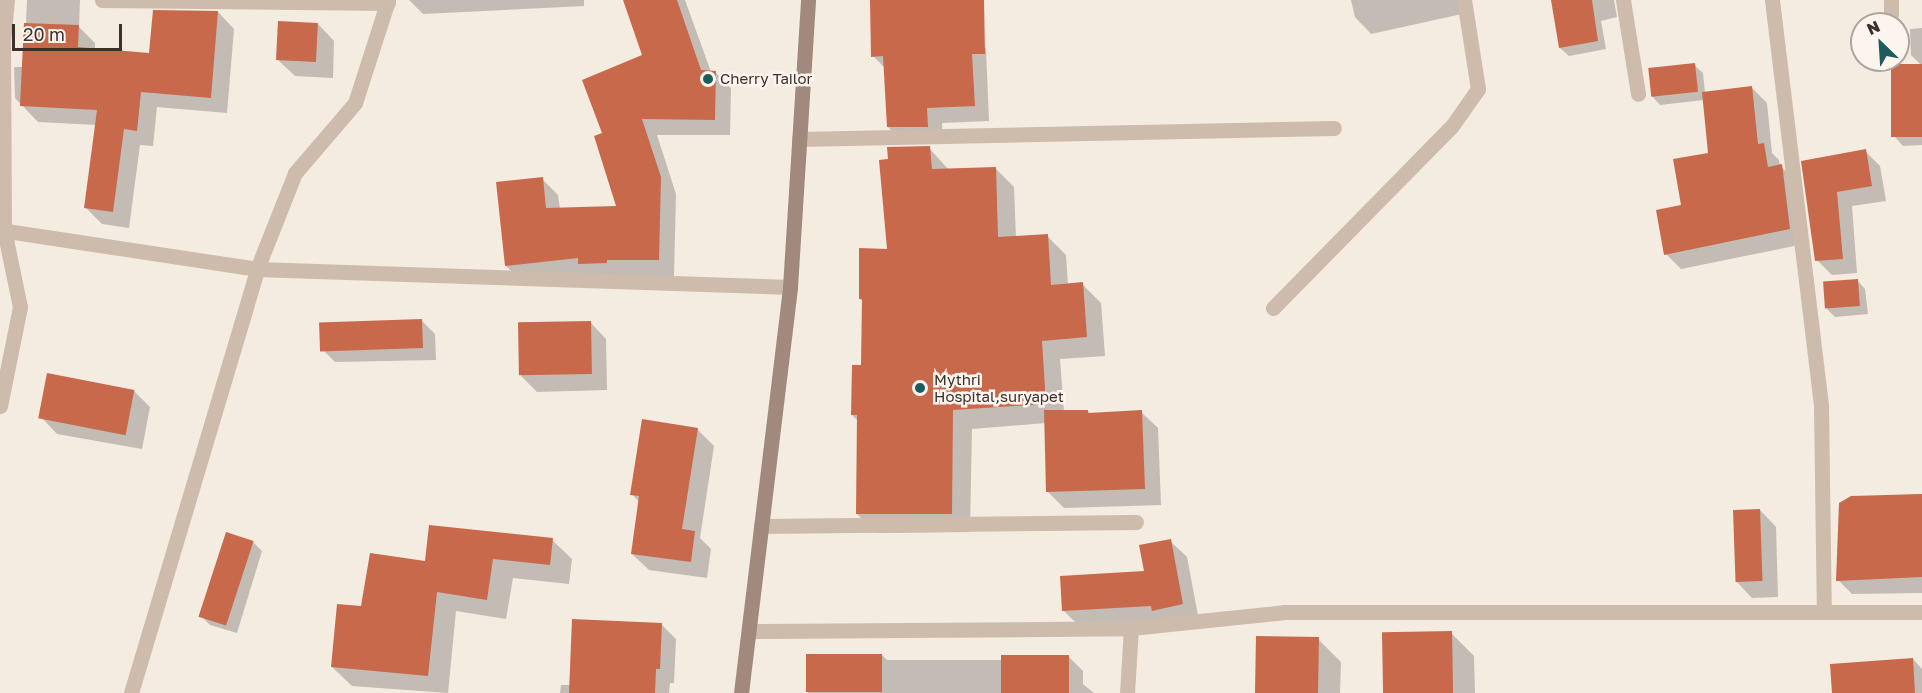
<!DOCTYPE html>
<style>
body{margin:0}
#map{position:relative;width:1922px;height:693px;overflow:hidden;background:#f4ebe1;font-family:"Golos Text",sans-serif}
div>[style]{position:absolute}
.shadow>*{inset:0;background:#0003}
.building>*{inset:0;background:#c8694b;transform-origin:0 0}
.street>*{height:15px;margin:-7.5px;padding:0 7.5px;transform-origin:7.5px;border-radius:7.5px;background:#cdbbac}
.secondary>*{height:15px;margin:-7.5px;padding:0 7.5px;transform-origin:7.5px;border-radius:7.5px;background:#a18a7d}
.dots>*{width:16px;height:16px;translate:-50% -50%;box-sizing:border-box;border:3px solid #fbf5ee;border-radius:50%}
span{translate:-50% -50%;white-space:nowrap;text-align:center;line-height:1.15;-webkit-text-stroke:5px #fbf5ee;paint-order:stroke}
.poi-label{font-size:15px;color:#3b302b}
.left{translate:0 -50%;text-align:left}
.north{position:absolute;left:1850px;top:12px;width:60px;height:60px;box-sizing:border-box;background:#fbf5ee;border:2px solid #aea6a0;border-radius:50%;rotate:335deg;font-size:16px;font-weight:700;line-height:24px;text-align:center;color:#3b302b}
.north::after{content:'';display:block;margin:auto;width:21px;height:27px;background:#1f5a5e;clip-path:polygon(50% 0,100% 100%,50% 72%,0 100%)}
.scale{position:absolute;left:12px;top:24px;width:110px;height:27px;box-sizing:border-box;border:3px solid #3b302b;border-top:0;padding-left:8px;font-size:18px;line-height:21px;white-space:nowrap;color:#3b302b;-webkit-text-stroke:4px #fbf5ee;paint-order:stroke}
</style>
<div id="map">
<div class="shadow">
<i style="clip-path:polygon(27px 0,80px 0,79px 27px,95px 43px,95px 50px,150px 55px,218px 12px,234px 29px,227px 113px,157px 107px,153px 146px,140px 145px,129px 228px,102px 224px,85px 207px,97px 125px,38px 122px,15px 98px,14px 67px,24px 67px)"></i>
<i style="clip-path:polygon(409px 0,584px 0,584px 6px,423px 14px)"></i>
<i style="clip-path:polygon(634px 0,685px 0,711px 72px,715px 72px,731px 88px,730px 135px,657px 135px,676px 194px,674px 276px,522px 281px,506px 266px,542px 179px,558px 195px,560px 209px,618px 208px,604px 134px,644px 56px)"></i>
<i style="clip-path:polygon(872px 0,945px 0,986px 49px,989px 121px,942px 123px,943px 141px,903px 142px,888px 127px,885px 68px,873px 56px)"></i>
<i style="clip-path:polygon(1351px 0,1458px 0,1462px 14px,1371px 34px,1355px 17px)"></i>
<i style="clip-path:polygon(1553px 0,1614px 0,1617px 17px,1601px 21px,1606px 49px,1569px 56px,1560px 48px)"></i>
<i style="clip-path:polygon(318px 24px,334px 41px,333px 78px,295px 76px,278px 60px)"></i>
<i style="clip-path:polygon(1922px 28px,1922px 145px,1903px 146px,1895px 137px,1922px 66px,1911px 55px,1910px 29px)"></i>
<i style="clip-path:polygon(1694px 65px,1703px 73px,1705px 93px,1751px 87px,1767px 103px,1772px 153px,1779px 160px,1780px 166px,1797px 181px,1804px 244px,1681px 269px,1666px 254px,1682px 206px,1710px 154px,1704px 100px,1660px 105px,1652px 96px)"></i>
<i style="clip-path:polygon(929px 148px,949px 170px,995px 168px,1014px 187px,1016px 238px,1047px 236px,1066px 255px,1068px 285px,1082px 284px,1101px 303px,1105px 356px,1060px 359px,1064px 412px,1088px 411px,1091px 415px,1141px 412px,1158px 428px,1161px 505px,1064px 508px,1047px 491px,1046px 423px,972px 429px,970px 532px,876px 533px,857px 514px,858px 421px,852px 415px,862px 366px,864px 302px,860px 299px,888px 250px)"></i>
<i style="clip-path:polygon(1865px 151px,1880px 166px,1886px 201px,1852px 206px,1857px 273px,1832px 275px,1817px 260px,1810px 225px)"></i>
<i style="clip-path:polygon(1857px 280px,1865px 289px,1868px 314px,1835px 317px,1827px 309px)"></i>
<i style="clip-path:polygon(422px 321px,435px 334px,436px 360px,335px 362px,322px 349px)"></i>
<i style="clip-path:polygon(590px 322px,606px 339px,607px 390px,537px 392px,521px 376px)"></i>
<i style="clip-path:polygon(134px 391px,150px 407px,142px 449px,57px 434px,41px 417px)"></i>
<i style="clip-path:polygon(697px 429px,714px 446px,700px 538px,711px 549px,707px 578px,649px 570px,632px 554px,640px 503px,632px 494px)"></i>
<i style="clip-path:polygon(1922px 494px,1922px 593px,1852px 594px,1838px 580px,1852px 498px)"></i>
<i style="clip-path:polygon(1760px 510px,1776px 527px,1778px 597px,1752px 598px,1736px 581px)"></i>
<i style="clip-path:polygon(227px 534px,254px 543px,262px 551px,237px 633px,210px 625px,202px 617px)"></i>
<i style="clip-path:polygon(552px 540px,572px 559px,569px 584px,513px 578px,506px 619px,456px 611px,448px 693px,352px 686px,332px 667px,363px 608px,426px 563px)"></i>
<i style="clip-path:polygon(1170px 541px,1187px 557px,1199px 621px,1080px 627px,1063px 610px,1146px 572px)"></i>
<i style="clip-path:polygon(661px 624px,676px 639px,674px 683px,670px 683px,669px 693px,560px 693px,561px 685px,571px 685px)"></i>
<i style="clip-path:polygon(1451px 633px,1474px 656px,1475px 693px,1384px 693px)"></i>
<i style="clip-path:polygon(1318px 639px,1341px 662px,1340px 693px,1256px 693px)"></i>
<i style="clip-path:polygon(882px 655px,887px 660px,1003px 660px,1068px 656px,1083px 671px,1083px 684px,1094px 693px,808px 693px,808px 656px)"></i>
<i style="clip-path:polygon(1913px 659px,1922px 669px,1922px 693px,1834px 693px)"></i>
</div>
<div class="building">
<i style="clip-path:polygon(623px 0,677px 0,701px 70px,716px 71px,715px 120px,642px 119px,661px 177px,659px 260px,607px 260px,607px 263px,578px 264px,578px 258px,505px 266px,496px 182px,543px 177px,546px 208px,616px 206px,594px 136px,602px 133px,582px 80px,642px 55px)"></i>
<i style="clip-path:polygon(870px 0,984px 0,985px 54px,972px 54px,975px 106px,927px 108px,928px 127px,887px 127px,883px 56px,871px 57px)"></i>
<i style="clip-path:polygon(1551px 0,1592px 0,1598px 41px,1559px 48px)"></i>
<i style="clip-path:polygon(153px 10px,218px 11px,211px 98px,141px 92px,137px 131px,124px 129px,113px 212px,84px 208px,97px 110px,20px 106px,24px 23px,79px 25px,78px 47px,149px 53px)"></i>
<i style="left:278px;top:21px;width:40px;height:39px;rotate:3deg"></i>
<i style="left:1695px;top:63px;width:29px;height:47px;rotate:84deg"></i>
<i style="left:1922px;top:64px;width:73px;height:31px;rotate:90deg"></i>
<i style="clip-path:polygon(1752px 86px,1758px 144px,1764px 143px,1768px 167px,1782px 164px,1790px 229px,1664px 255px,1656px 210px,1681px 205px,1673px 159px,1708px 153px,1702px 92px)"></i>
<i style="clip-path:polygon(930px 146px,932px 169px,996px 167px,998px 237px,1048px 234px,1051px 285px,1083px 282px,1087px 337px,1042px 341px,1046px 404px,953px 410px,952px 514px,856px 514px,857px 415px,851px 415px,852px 365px,861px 365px,862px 299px,859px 299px,859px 248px,887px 249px,879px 160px,888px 159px,887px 147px)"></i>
<i style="clip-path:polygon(1866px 149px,1872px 186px,1837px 192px,1843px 259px,1815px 261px,1801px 161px)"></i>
<i style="left:1858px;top:279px;width:27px;height:35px;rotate:86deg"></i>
<i style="left:422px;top:319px;width:29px;height:103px;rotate:88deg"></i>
<i style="left:591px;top:321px;width:53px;height:73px;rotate:89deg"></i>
<i style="left:47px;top:373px;width:89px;height:46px;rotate:11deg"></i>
<i style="clip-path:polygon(1044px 410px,1088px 410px,1088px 413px,1142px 410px,1145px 489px,1046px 492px)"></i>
<i style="clip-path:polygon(642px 419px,698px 428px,682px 529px,695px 531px,691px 562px,631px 554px,639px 496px,630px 495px)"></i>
<i style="clip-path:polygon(1922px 494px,1922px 577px,1836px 581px,1839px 503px,1851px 496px)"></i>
<i style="left:1760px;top:509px;width:72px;height:27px;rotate:88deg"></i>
<i style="clip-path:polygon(429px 525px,553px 538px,550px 565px,493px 559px,487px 600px,437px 592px,428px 676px,331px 667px,337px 604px,361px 606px,370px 553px,425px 561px)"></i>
<i style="left:226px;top:532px;width:29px;height:89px;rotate:18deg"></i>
<i style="clip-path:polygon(1171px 539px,1183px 604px,1152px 611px,1151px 606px,1062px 611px,1060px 576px,1144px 571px,1139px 545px)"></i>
<i style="clip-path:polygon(572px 619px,662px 623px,660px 669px,656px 669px,655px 693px,569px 693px)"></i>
<i style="left:1452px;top:631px;width:62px;height:70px;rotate:89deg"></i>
<i style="left:1256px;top:636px;width:63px;height:57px;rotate:1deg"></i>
<i style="left:806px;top:654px;width:76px;height:38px"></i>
<i style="left:1069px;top:655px;width:38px;height:68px;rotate:90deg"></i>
<i style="clip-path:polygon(1913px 658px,1915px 693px,1832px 693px,1830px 664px)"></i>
</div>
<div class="street">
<i style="left:102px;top:0;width:286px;rotate:0.6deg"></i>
<i style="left:1623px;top:0;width:95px;rotate:80.9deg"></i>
<i style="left:1772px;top:0;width:409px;rotate:83.1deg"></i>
<i style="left:1821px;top:406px;width:205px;rotate:89.2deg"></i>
<i style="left:1891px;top:0;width:15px;rotate:90deg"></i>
<i style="left:799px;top:139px;width:535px;rotate:-1.18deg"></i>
<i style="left:0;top:230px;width:260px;rotate:8.6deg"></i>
<i style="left:257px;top:269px;width:533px;rotate:1.93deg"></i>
<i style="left:1273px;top:308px;width:255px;rotate:-45.5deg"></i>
<i style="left:1452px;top:126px;width:45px;rotate:-54.9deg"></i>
<i style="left:1478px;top:89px;width:90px;rotate:-98.9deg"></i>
<i style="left:0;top:406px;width:101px;rotate:-78.6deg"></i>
<i style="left:20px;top:307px;width:79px;rotate:-101.7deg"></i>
<i style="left:4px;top:230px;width:188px;rotate:-90.3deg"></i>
<i style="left:3px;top:42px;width:42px;rotate:-84.6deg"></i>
<i style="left:761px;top:526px;width:375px;rotate:-0.6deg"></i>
<i style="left:749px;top:631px;width:382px;rotate:-0.4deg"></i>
<i style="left:1131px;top:628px;width:155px;rotate:-5.9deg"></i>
<i style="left:1285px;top:612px;width:637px"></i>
<i style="left:131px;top:693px;width:442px;rotate:-73.4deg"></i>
<i style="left:257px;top:269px;width:103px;rotate:-68.4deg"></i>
<i style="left:295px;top:173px;width:92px;rotate:-49.4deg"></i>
<i style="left:355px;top:103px;width:108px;rotate:-72.2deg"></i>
<i style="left:1127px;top:693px;width:65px;rotate:-86.5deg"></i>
</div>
<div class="secondary">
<i style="left:741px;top:693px;width:409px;rotate:-83.1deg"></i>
<i style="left:790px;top:287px;width:288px;rotate:-86.4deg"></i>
</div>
<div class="dots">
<i style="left:708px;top:79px;background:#1f5a5e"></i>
<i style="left:920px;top:388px;background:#1f5a5e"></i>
</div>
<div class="poi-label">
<span class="left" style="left:720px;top:79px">Cherry Tailor</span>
<span class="left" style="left:934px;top:388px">Mythri<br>Hospital,suryapet</span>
</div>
<div class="north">N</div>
<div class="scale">20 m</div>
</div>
